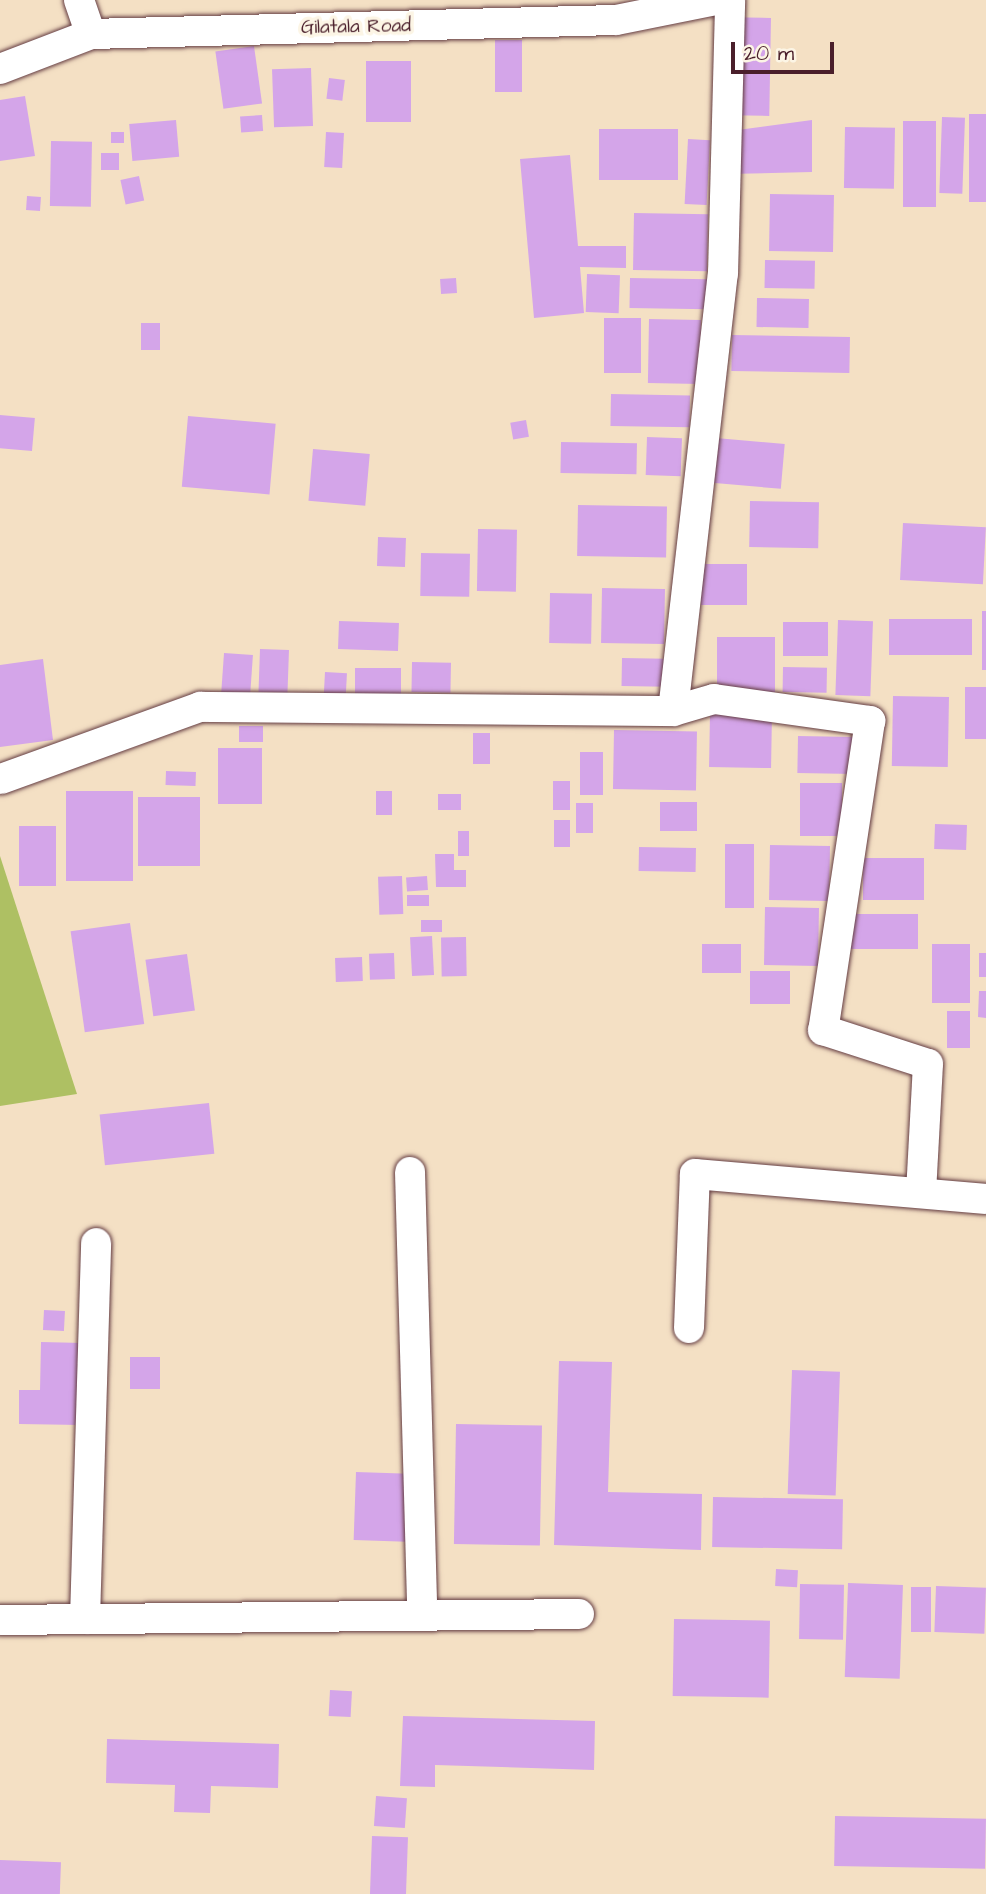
<!DOCTYPE html>
<style>
body{margin:0}
#map{position:relative;width:986px;height:1894px;overflow:hidden;background:#f4e0c4;font-family:"Architects Daughter",sans-serif}
div>[style]{position:absolute}
.green>*{inset:0;background:#aec063}
.building>*{inset:0;background:#d4a5e9;transform-origin:0 0}
.roads{filter:drop-shadow(0 0 2px #643c42) drop-shadow(0 0 2px #643c42)}
.minor>*{height:30px;margin:-15px;padding:0 15px;transform-origin:15px;border-radius:15px;background:#fff}
span{translate:-50% -50%;white-space:nowrap;text-align:center;line-height:1.15;-webkit-text-stroke:7px #fcf5e5;paint-order:stroke}
.street-label{font-size:19px;color:#4a1f2b}
.scale{position:absolute;left:731px;top:42px;width:103px;height:32px;box-sizing:border-box;border:4px solid #4a1f2b;border-top:0;padding-left:9px;font-size:21px;line-height:24px;white-space:nowrap;color:#4a1f2b;-webkit-text-stroke:5px #fcf5e5;paint-order:stroke}
</style>
<div id="map">
<div class="green">
<i style="clip-path:polygon(0 856px,77px 1094px,0 1106px)"></i>
</div>
<div class="building">
<i style="left:716px;top:17px;width:55px;height:98px;rotate:1deg"></i>
<i style="left:495px;top:40px;width:27px;height:52px"></i>
<i style="left:254px;top:46px;width:58px;height:39px;rotate:82deg"></i>
<i style="left:366px;top:61px;width:45px;height:61px"></i>
<i style="left:311px;top:68px;width:58px;height:39px;rotate:88deg"></i>
<i style="left:329px;top:78px;width:16px;height:21px;rotate:7deg"></i>
<i style="clip-path:polygon(25px 96px,35px 156px,0 161px,0 100px)"></i>
<i style="left:969px;top:114px;width:17px;height:88px"></i>
<i style="left:262px;top:115px;width:16px;height:22px;rotate:86deg"></i>
<i style="left:942px;top:117px;width:23px;height:76px;rotate:2deg"></i>
<i style="left:176px;top:120px;width:37px;height:47px;rotate:85deg"></i>
<i style="clip-path:polygon(812px 120px,812px 172px,728px 174px,730px 131px)"></i>
<i style="left:903px;top:121px;width:33px;height:86px"></i>
<i style="left:845px;top:127px;width:50px;height:61px;rotate:1deg"></i>
<i style="left:599px;top:129px;width:79px;height:51px"></i>
<i style="left:111px;top:132px;width:13px;height:11px"></i>
<i style="left:326px;top:132px;width:18px;height:35px;rotate:3deg"></i>
<i style="left:688px;top:139px;width:22px;height:65px;rotate:3deg"></i>
<i style="left:51px;top:141px;width:41px;height:65px;rotate:1deg"></i>
<i style="left:101px;top:153px;width:18px;height:17px"></i>
<i style="clip-path:polygon(570px 155px,578px 246px,626px 246px,626px 268px,580px 267px,584px 313px,534px 318px,520px 159px)"></i>
<i style="left:139px;top:176px;width:25px;height:19px;rotate:78deg"></i>
<i style="left:770px;top:194px;width:64px;height:57px;rotate:1deg"></i>
<i style="left:27px;top:196px;width:14px;height:14px;rotate:4deg"></i>
<i style="left:634px;top:213px;width:74px;height:57px;rotate:1deg"></i>
<i style="left:765px;top:260px;width:50px;height:28px;rotate:1deg"></i>
<i style="left:587px;top:274px;width:33px;height:38px;rotate:2deg"></i>
<i style="left:456px;top:278px;width:15px;height:16px;rotate:86deg"></i>
<i style="left:630px;top:278px;width:78px;height:30px;rotate:1deg"></i>
<i style="left:757px;top:298px;width:52px;height:29px;rotate:1deg"></i>
<i style="left:604px;top:318px;width:37px;height:55px"></i>
<i style="left:649px;top:319px;width:52px;height:64px;rotate:1deg"></i>
<i style="left:141px;top:323px;width:19px;height:27px"></i>
<i style="left:732px;top:335px;width:118px;height:36px;rotate:1deg"></i>
<i style="left:611px;top:394px;width:79px;height:32px;rotate:1deg"></i>
<i style="left:0;top:415px;width:35px;height:33px;rotate:5deg"></i>
<i style="left:188px;top:416px;width:88px;height:71px;rotate:5deg"></i>
<i style="left:526px;top:420px;width:17px;height:16px;rotate:80deg"></i>
<i style="left:647px;top:437px;width:35px;height:38px;rotate:2deg"></i>
<i style="left:716px;top:438px;width:69px;height:45px;rotate:5deg"></i>
<i style="left:561px;top:442px;width:76px;height:31px;rotate:1deg"></i>
<i style="left:313px;top:449px;width:57px;height:52px;rotate:5deg"></i>
<i style="left:750px;top:501px;width:69px;height:46px;rotate:1deg"></i>
<i style="left:578px;top:505px;width:89px;height:51px;rotate:1deg"></i>
<i style="left:903px;top:523px;width:83px;height:57px;rotate:3deg"></i>
<i style="left:478px;top:529px;width:39px;height:62px;rotate:1deg"></i>
<i style="left:378px;top:537px;width:28px;height:29px;rotate:2deg"></i>
<i style="left:421px;top:553px;width:49px;height:43px;rotate:1deg"></i>
<i style="left:701px;top:564px;width:46px;height:41px"></i>
<i style="left:602px;top:588px;width:63px;height:55px;rotate:1deg"></i>
<i style="left:550px;top:593px;width:42px;height:50px;rotate:1deg"></i>
<i style="left:982px;top:611px;width:4px;height:59px"></i>
<i style="left:889px;top:619px;width:83px;height:36px"></i>
<i style="left:838px;top:620px;width:35px;height:75px;rotate:2deg"></i>
<i style="left:339px;top:621px;width:60px;height:28px;rotate:2deg"></i>
<i style="left:783px;top:622px;width:45px;height:34px"></i>
<i style="left:717px;top:637px;width:58px;height:55px"></i>
<i style="left:260px;top:649px;width:29px;height:43px;rotate:2deg"></i>
<i style="left:224px;top:653px;width:29px;height:39px;rotate:4deg"></i>
<i style="left:622px;top:658px;width:44px;height:28px;rotate:1deg"></i>
<i style="clip-path:polygon(43px 659px,53px 740px,0 747px,0 665px)"></i>
<i style="left:412px;top:662px;width:39px;height:30px;rotate:1deg"></i>
<i style="left:783px;top:667px;width:44px;height:25px;rotate:1deg"></i>
<i style="left:355px;top:668px;width:46px;height:28px"></i>
<i style="left:325px;top:672px;width:22px;height:24px;rotate:3deg"></i>
<i style="left:965px;top:687px;width:21px;height:52px"></i>
<i style="left:893px;top:696px;width:56px;height:70px;rotate:1deg"></i>
<i style="left:710px;top:713px;width:62px;height:54px;rotate:1deg"></i>
<i style="left:263px;top:726px;width:16px;height:24px;rotate:90deg"></i>
<i style="left:614px;top:730px;width:83px;height:59px;rotate:1deg"></i>
<i style="left:473px;top:733px;width:17px;height:31px"></i>
<i style="left:798px;top:736px;width:57px;height:37px;rotate:1deg"></i>
<i style="left:218px;top:748px;width:44px;height:56px"></i>
<i style="left:580px;top:752px;width:23px;height:43px"></i>
<i style="left:166px;top:771px;width:30px;height:14px;rotate:2deg"></i>
<i style="left:553px;top:781px;width:17px;height:29px"></i>
<i style="left:800px;top:783px;width:42px;height:53px"></i>
<i style="left:133px;top:791px;width:90px;height:67px;rotate:90deg"></i>
<i style="left:376px;top:791px;width:16px;height:24px"></i>
<i style="left:438px;top:794px;width:23px;height:16px"></i>
<i style="left:138px;top:797px;width:62px;height:69px"></i>
<i style="left:660px;top:802px;width:37px;height:29px"></i>
<i style="left:576px;top:803px;width:17px;height:30px"></i>
<i style="left:554px;top:820px;width:16px;height:27px"></i>
<i style="left:935px;top:824px;width:32px;height:25px;rotate:2deg"></i>
<i style="left:19px;top:826px;width:37px;height:60px"></i>
<i style="left:458px;top:831px;width:11px;height:25px"></i>
<i style="left:725px;top:844px;width:29px;height:64px"></i>
<i style="left:770px;top:845px;width:60px;height:55px;rotate:1deg"></i>
<i style="left:639px;top:847px;width:57px;height:24px;rotate:1deg"></i>
<i style="clip-path:polygon(435px 854px,454px 854px,454px 870px,466px 870px,466px 887px,436px 887px)"></i>
<i style="left:863px;top:858px;width:61px;height:42px"></i>
<i style="left:402px;top:876px;width:38px;height:24px;rotate:88deg"></i>
<i style="left:427px;top:876px;width:14px;height:21px;rotate:86deg"></i>
<i style="left:407px;top:895px;width:22px;height:11px"></i>
<i style="left:765px;top:907px;width:54px;height:58px;rotate:1deg"></i>
<i style="left:851px;top:914px;width:67px;height:35px"></i>
<i style="left:421px;top:920px;width:21px;height:12px"></i>
<i style="left:130px;top:923px;width:102px;height:60px;rotate:82deg"></i>
<i style="left:432px;top:936px;width:39px;height:22px;rotate:87deg"></i>
<i style="left:466px;top:937px;width:39px;height:25px;rotate:89deg"></i>
<i style="left:702px;top:944px;width:39px;height:29px"></i>
<i style="left:932px;top:944px;width:38px;height:59px"></i>
<i style="left:394px;top:953px;width:26px;height:25px;rotate:88deg"></i>
<i style="left:979px;top:953px;width:7px;height:24px"></i>
<i style="left:187px;top:954px;width:57px;height:42px;rotate:82deg"></i>
<i style="left:362px;top:957px;width:24px;height:27px;rotate:88deg"></i>
<i style="left:750px;top:971px;width:40px;height:33px"></i>
<i style="clip-path:polygon(979px 991px,986px 991px,986px 1018px,978px 1017px)"></i>
<i style="left:947px;top:1011px;width:23px;height:37px"></i>
<i style="left:209px;top:1103px;width:51px;height:110px;rotate:84deg"></i>
<i style="left:44px;top:1310px;width:21px;height:20px;rotate:3deg"></i>
<i style="clip-path:polygon(41px 1342px,83px 1343px,81px 1425px,19px 1424px,19px 1390px,40px 1390px)"></i>
<i style="left:130px;top:1357px;width:30px;height:32px"></i>
<i style="clip-path:polygon(559px 1361px,612px 1362px,608px 1492px,702px 1494px,701px 1550px,554px 1545px)"></i>
<i style="left:792px;top:1370px;width:48px;height:124px;rotate:2deg"></i>
<i style="left:456px;top:1424px;width:86px;height:120px;rotate:1deg"></i>
<i style="left:356px;top:1472px;width:53px;height:68px;rotate:2deg"></i>
<i style="left:713px;top:1497px;width:130px;height:50px;rotate:1deg"></i>
<i style="left:776px;top:1569px;width:22px;height:17px;rotate:3deg"></i>
<i style="left:848px;top:1583px;width:55px;height:94px;rotate:2deg"></i>
<i style="left:800px;top:1584px;width:44px;height:55px;rotate:1deg"></i>
<i style="left:936px;top:1586px;width:50px;height:46px;rotate:2deg"></i>
<i style="left:911px;top:1587px;width:20px;height:45px"></i>
<i style="left:674px;top:1619px;width:96px;height:77px;rotate:1deg"></i>
<i style="left:330px;top:1690px;width:22px;height:26px;rotate:3deg"></i>
<i style="clip-path:polygon(403px 1716px,595px 1721px,594px 1770px,435px 1765px,435px 1787px,400px 1786px)"></i>
<i style="clip-path:polygon(107px 1739px,279px 1744px,278px 1788px,211px 1786px,210px 1813px,174px 1812px,175px 1785px,106px 1783px)"></i>
<i style="left:376px;top:1796px;width:31px;height:30px;rotate:4deg"></i>
<i style="left:835px;top:1816px;width:151px;height:50px;rotate:1deg"></i>
<i style="left:372px;top:1836px;width:36px;height:58px;rotate:2deg"></i>
<i style="left:0;top:1860px;width:61px;height:34px;rotate:2deg"></i>
</div>
<div class="roads">
<div class="minor">
<i style="left:79px;top:0;width:36px;rotate:71deg"></i>
<i style="left:0;top:69px;width:97px;rotate:-21deg"></i>
<i style="left:91px;top:34px;width:525px;rotate:-1.53deg"></i>
<i style="left:616px;top:20px;width:102px;rotate:-11.3deg"></i>
<i style="left:673px;top:711px;width:43px;rotate:-16.3deg"></i>
<i style="left:714px;top:699px;width:158px;rotate:8deg"></i>
<i style="left:870px;top:721px;width:313px;rotate:98.6deg"></i>
<i style="left:823px;top:1030px;width:110px;rotate:17.9deg"></i>
<i style="left:928px;top:1064px;width:129px;rotate:93.1deg"></i>
<i style="left:1px;top:779px;width:212px;rotate:-19.9deg"></i>
<i style="left:200px;top:707px;width:473px;rotate:0.5deg"></i>
<i style="left:673px;top:711px;width:440px;rotate:-83.5deg"></i>
<i style="left:723px;top:274px;width:274px;rotate:-88.5deg"></i>
<i style="left:410px;top:1172px;width:443px;rotate:88.4deg"></i>
<i style="left:689px;top:1328px;width:154px;rotate:-87.8deg"></i>
<i style="left:695px;top:1174px;width:292px;rotate:4.9deg"></i>
<i style="left:85px;top:1619px;width:376px;rotate:-88.3deg"></i>
<i style="left:0;top:1620px;width:579px;rotate:-0.59deg"></i>
</div>
</div>
<div class="street-label">
<span style="left:356px;top:27px;rotate:-1deg">Gilatala Road</span>
</div>
<div class="scale">20 m</div>
</div>
